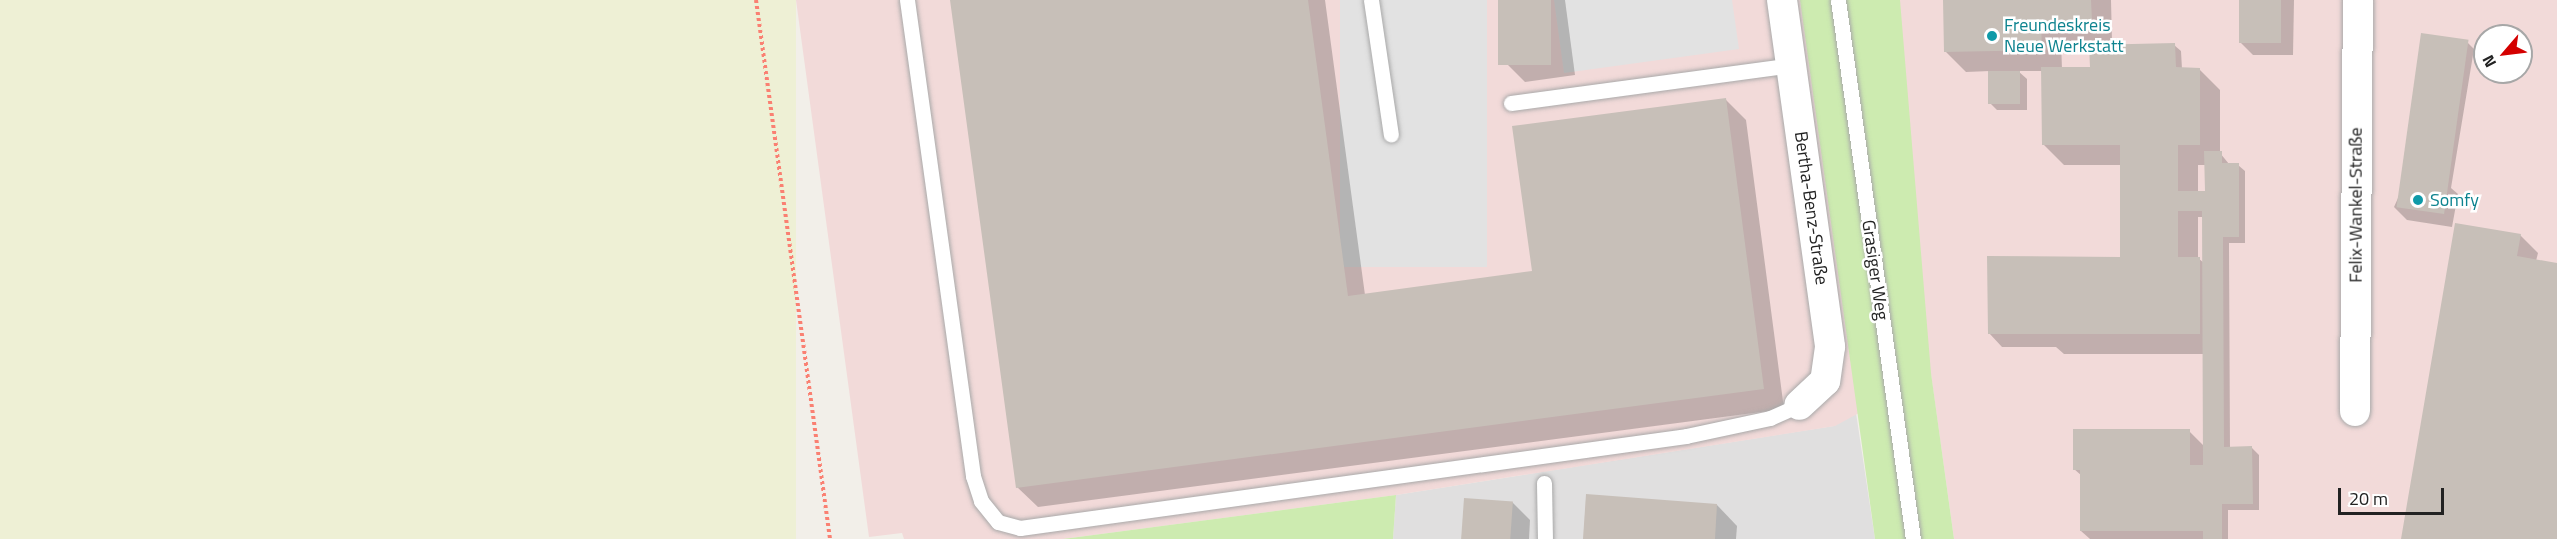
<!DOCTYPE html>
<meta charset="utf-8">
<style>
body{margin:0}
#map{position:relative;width:2557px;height:539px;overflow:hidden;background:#f2efe9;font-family:"Titillium Web",sans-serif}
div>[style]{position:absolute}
.residential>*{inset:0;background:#e0dfdf}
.commercial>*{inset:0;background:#f2dad9}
.farmland>*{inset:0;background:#eef0d5;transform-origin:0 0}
.grass>*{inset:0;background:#cdebb0}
.parking>*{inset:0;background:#e2e2e2;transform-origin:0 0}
.shadow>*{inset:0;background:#0003}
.building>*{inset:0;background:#c7bfb8;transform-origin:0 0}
.path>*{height:4px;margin-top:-2px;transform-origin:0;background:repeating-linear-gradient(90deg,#fa8072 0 3px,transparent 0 6px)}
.roads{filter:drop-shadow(0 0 2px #a9a9a9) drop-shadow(0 0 2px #a9a9a9)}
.service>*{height:15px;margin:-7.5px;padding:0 7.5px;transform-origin:7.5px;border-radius:7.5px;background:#fff}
.minor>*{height:30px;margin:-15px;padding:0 15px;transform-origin:15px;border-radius:15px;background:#fff}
.dots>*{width:16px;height:16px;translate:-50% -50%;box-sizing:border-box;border:3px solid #fff;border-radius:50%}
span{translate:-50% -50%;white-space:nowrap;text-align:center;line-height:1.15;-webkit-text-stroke:5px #fff;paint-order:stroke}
.culture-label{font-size:18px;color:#0d838f}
.left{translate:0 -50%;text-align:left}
.street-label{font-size:18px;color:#222}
.north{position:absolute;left:2473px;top:24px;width:60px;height:60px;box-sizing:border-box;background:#fff;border:2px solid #a7a7a7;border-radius:50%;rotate:242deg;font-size:16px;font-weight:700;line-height:24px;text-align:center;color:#222}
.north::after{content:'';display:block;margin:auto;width:21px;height:27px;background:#d40000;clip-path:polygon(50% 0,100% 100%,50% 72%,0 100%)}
.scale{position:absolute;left:2338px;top:488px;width:106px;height:27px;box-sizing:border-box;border:3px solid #222;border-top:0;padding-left:8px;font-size:18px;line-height:21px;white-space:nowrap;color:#222;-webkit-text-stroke:4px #fff;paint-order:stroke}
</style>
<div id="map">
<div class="residential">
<i style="clip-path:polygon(1856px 413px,1875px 539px,1393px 539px,1396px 495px,1834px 426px)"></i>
</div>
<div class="commercial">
<i style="clip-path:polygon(evenodd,796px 0,2557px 0,2557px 539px,1954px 539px,1931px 374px,1835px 426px,1396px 495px,1063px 539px,904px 539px,902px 533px,869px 537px,796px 0,2485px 36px,2521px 36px,2521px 72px,2485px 72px,2485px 36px)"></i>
</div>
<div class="farmland">
<i style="left:0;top:0;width:796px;height:539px"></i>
</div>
<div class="grass">
<i style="clip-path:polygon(1800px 0,1900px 0,1931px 373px,1954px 539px,1875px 539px)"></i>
<i style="clip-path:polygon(1396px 495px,1393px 539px,1063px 539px)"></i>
</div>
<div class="parking">
<i style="left:1340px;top:0;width:147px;height:267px"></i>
<i style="clip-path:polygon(1554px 0,1732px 0,1739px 49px,1564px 73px)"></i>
</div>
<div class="shadow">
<i style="clip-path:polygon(951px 0,1325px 0,1365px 295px,1533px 272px,1725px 99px,1746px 120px,1784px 409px,1038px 507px,1017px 487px)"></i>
<i style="clip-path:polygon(1499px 0,1565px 0,1575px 75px,1525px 82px,1507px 64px)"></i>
<i style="clip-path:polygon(evenodd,1944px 0,2111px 0,2112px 41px,2061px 41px,2062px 69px,2091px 69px,2174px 45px,2181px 51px,2182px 69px,2199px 69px,2220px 90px,2220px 153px,2229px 164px,2238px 165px,2245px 171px,2245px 243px,2229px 243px,2230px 448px,2252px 448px,2259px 455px,2259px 510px,2228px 510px,2228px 539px,2090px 539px,2081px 531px,2082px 476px,2074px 469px,2189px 431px,2204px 446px,2204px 354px,2064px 354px,2056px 347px,2002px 347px,1989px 333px,2121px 258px,2121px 165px,2064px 165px,2043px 144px,2043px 71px,2018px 71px,2027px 79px,2027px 110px,1997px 110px,1990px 103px,1990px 71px,1966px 72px,1945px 51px,1944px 0,2198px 165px,2206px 165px,2206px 193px,2198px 193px,2198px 165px,1944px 0,2198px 217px,2203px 217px,2204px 263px,2198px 258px,2198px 217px)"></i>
<i style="clip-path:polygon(2240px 0,2294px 0,2293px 55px,2253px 55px,2240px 42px)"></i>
<i style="clip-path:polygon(2467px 42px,2474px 49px,2451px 188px,2458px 194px,2452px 227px,2407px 220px,2394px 207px)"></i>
<i style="clip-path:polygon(2520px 235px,2538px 253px,2536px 261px,2557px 264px,2557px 539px,2404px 539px)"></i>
<i style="clip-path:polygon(1512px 502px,1530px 520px,1529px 539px,1463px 539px)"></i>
<i style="clip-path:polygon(1717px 505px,1737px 526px,1736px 539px,1584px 539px)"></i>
</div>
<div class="building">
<i style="clip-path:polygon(950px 0,1308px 0,1348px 296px,1532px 271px,1512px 126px,1726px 98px,1764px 389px,1016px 488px)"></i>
<i style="left:1498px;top:0;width:53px;height:65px"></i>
<i style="clip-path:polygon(1943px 0,2091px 0,2092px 21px,2041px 21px,2042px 50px,1944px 52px)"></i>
<i style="left:2239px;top:0;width:42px;height:43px"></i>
<i style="left:2421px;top:33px;width:48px;height:176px;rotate:8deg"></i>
<i style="clip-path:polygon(2175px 43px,2176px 67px,2200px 68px,2200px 145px,2178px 145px,2178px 191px,2205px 191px,2204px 151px,2222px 151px,2222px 163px,2239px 163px,2239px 237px,2223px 237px,2224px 447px,2252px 446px,2253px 504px,2222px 504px,2222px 539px,2203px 539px,2203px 531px,2080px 531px,2080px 470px,2073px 470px,2073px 429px,2190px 429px,2190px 465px,2203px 465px,2202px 211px,2178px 211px,2178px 257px,2200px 257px,2200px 334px,1988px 334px,1987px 256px,2120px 257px,2120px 145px,2042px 145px,2041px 67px,2090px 67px,2089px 45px)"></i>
<i style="left:1988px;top:71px;width:32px;height:33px"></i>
<i style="clip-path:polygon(2455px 223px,2521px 234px,2517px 256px,2557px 263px,2557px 539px,2401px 539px)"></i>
<i style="clip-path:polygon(1586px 494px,1717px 504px,1715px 539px,1583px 539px)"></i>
<i style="left:1464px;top:498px;width:49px;height:41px;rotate:4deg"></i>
</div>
<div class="path">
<i style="left:756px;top:0;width:544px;rotate:82.18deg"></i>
</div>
<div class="roads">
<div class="service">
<i style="left:907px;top:0;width:481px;rotate:82.1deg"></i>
<i style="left:973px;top:476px;width:26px;rotate:72deg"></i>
<i style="left:981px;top:501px;width:27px;rotate:51deg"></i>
<i style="left:998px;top:522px;width:23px;rotate:15deg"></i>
<i style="left:1020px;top:528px;width:672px;rotate:-7.86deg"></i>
<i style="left:1686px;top:436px;width:86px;rotate:-12.1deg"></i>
<i style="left:1770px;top:418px;width:32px;rotate:-24deg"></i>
<i style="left:1371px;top:0;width:136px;rotate:81.6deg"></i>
<i style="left:1838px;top:0;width:544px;rotate:82.08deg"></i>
<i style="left:1511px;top:103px;width:283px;rotate:-7.7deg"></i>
<i style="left:1544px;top:483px;width:56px;rotate:89deg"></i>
</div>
<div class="minor">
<i style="left:1782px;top:0;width:350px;rotate:82.1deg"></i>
<i style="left:1830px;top:347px;width:34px;rotate:98deg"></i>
<i style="left:1825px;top:381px;width:35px;rotate:137deg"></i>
<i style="left:2355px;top:411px;width:411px;rotate:-89.6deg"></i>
</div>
</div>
<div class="dots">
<i style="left:1992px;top:36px;background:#0f9aa8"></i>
<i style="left:2418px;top:200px;background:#0f9aa8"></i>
</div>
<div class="culture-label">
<span class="left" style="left:2004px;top:36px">Freundeskreis<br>Neue Werkstatt</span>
<span class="left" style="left:2430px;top:200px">Somfy</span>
</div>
<div class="street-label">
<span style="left:2356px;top:205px;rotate:-90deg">Felix-Wankel-Straße</span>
<span style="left:1811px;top:208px;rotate:82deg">Bertha-Benz-Straße</span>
<span style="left:1875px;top:270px;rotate:82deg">Grasiger Weg</span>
</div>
<div class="north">N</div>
<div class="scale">20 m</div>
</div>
